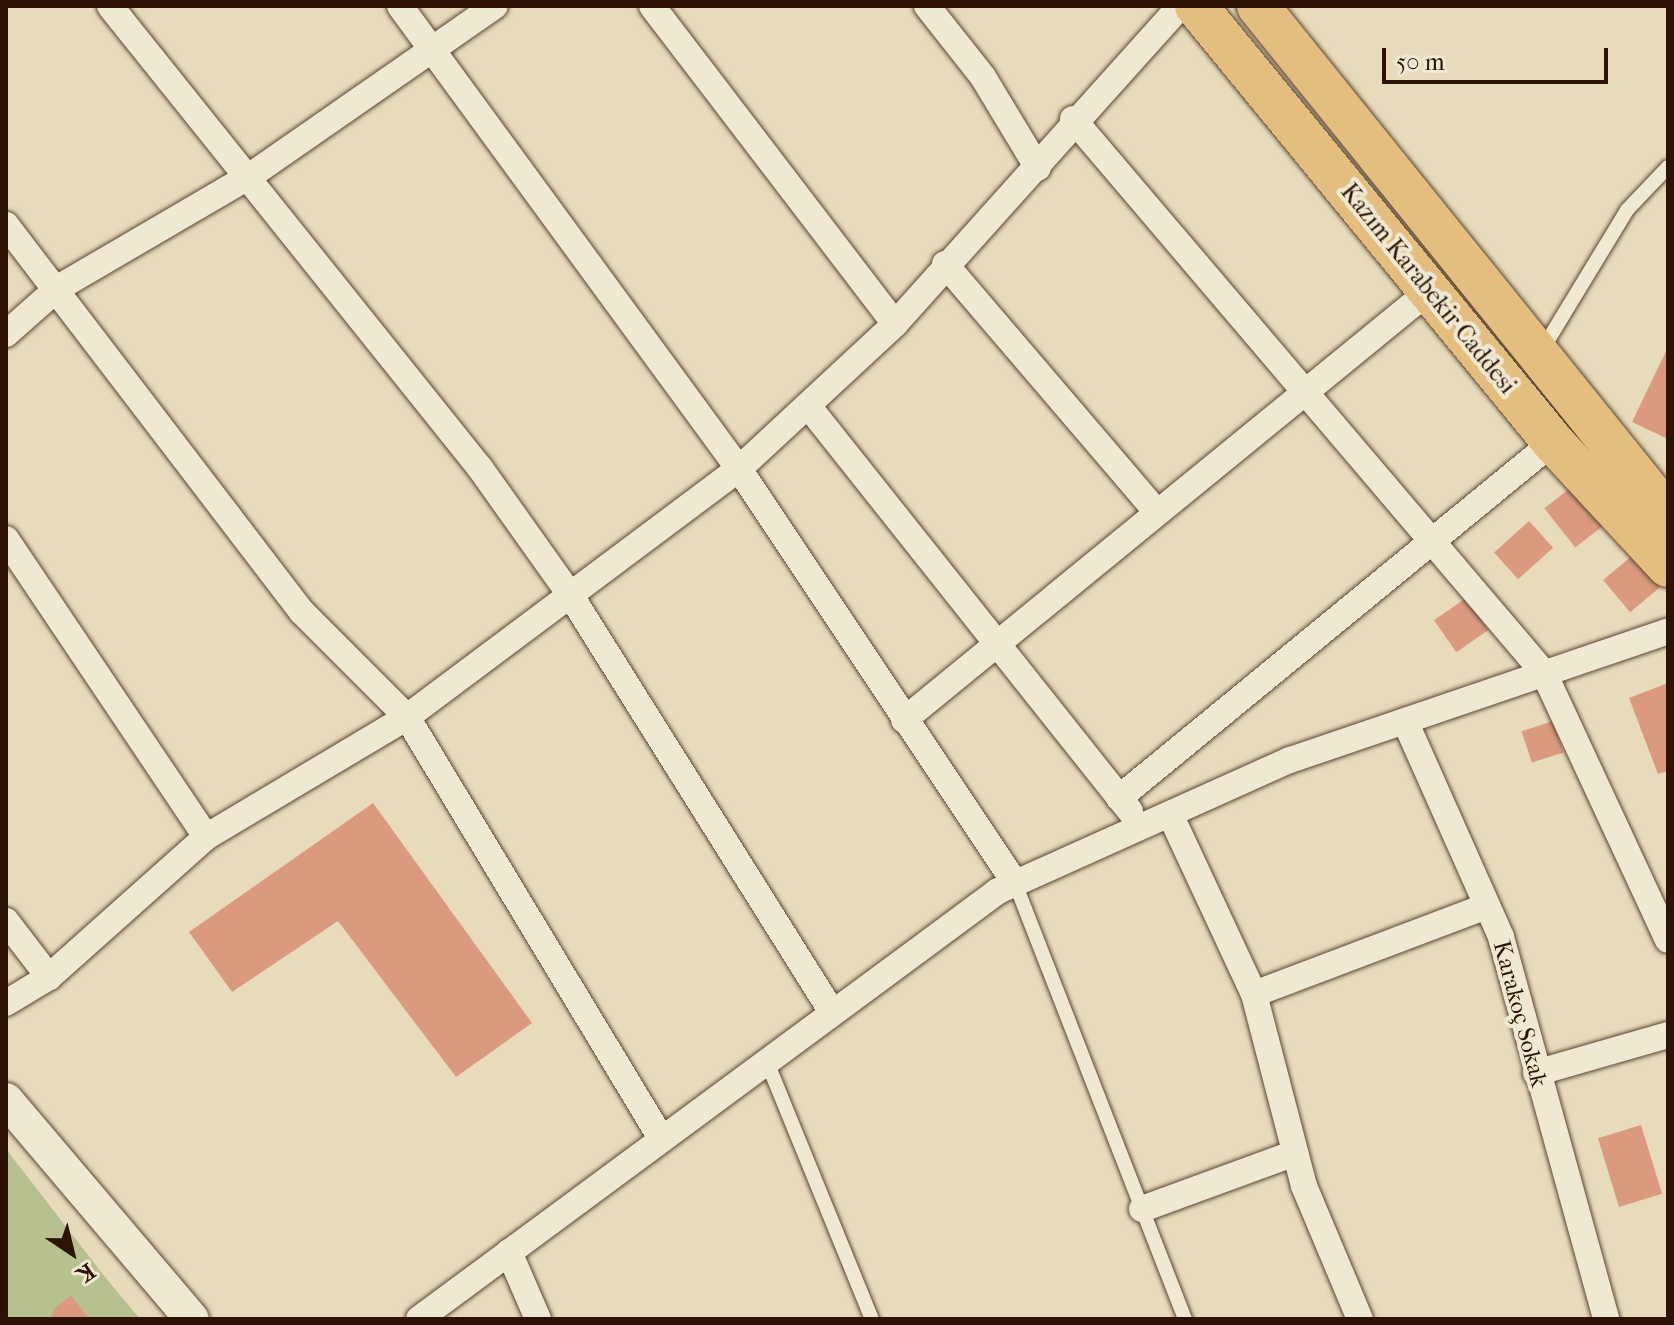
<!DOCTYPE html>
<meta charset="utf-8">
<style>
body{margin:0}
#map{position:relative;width:1674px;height:1325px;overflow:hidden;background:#e7dbbb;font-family:"IM FELL French Canon",serif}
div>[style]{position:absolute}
.green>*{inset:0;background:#b7c08f}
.building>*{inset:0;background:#db9a7e;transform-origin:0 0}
.roads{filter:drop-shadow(0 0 2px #5c4532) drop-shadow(0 0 2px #5c4532)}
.service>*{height:14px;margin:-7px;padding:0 7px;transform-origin:7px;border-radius:7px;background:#efe8d3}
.minor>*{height:26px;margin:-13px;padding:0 13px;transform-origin:13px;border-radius:13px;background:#efe8d3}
.tertiary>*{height:34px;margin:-17px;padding:0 17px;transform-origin:17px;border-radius:17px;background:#efe8d3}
.primary>*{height:42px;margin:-21px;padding:0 21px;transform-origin:21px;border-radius:21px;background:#e4be7e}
span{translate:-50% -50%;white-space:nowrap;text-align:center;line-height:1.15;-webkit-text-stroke:8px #efe8d3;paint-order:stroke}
.street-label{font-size:24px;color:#2d1305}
.frame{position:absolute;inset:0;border:8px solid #2d1305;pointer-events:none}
.north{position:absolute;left:32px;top:1213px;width:80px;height:80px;-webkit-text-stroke:6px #efe8d3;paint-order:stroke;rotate:145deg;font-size:22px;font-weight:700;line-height:32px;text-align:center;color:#2d1305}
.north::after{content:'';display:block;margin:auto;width:28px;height:36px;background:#2d1305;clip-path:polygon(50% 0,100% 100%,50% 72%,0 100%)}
.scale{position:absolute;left:1382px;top:48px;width:226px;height:36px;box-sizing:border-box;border:4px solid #2d1305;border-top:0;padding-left:10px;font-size:24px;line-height:28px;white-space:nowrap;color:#2d1305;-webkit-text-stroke:6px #efe8d3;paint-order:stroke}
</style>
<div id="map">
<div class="green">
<i style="clip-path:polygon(6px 1149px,105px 1277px,140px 1319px,6px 1319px)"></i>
</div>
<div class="building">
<i style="clip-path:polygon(1668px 347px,1668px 439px,1632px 422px)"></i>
<i style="left:1583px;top:478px;width:50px;height:49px;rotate:52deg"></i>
<i style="left:1529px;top:521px;width:36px;height:47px;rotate:48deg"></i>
<i style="left:1633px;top:555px;width:42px;height:39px;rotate:50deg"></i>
<i style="left:1466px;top:598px;width:39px;height:39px;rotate:55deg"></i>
<i style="clip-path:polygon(1668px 683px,1668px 771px,1658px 774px,1629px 698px)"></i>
<i style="left:1553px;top:721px;width:33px;height:33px;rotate:72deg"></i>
<i style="clip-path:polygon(373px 803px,532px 1023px,456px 1077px,338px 921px,232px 992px,189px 932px)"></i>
<i style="left:1641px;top:1125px;width:72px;height:45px;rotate:73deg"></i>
<i style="clip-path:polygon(71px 1295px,89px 1319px,51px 1319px,54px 1309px)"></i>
</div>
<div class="roads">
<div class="service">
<i style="left:1542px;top:350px;width:164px;rotate:-58.7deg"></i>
<i style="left:1627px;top:210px;width:59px;rotate:-46.4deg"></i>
<i style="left:1015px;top:883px;width:468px;rotate:68.7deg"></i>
<i style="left:767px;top:1062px;width:278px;rotate:67.8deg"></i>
</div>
<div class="minor">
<i style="left:110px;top:6px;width:592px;rotate:51.31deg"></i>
<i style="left:480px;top:468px;width:157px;rotate:54.6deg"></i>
<i style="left:571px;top:596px;width:492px;rotate:57.9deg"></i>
<i style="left:400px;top:6px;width:574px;rotate:53.79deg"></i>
<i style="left:739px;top:469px;width:498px;rotate:56.3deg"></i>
<i style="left:652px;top:6px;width:400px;rotate:52.6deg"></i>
<i style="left:927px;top:6px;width:90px;rotate:51.7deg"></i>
<i style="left:983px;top:77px;width:106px;rotate:58.9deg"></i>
<i style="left:1073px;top:119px;width:727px;rotate:49.63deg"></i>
<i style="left:1544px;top:673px;width:294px;rotate:65.1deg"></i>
<i style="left:6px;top:225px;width:487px;rotate:52.6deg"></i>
<i style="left:302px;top:612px;width:148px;rotate:45deg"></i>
<i style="left:407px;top:717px;width:493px;rotate:58.9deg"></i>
<i style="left:945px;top:264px;width:326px;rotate:49.5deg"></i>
<i style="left:6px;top:334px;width:69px;rotate:-41.5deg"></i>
<i style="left:58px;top:288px;width:222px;rotate:-30.3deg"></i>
<i style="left:250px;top:176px;width:298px;rotate:-34.8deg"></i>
<i style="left:809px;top:407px;width:516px;rotate:51.53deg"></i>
<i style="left:6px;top:539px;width:359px;rotate:56.1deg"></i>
<i style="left:904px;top:720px;width:678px;rotate:-39.25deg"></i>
<i style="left:1405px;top:721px;width:236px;rotate:66deg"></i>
<i style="left:1501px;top:937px;width:396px;rotate:74.6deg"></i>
<i style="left:1119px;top:798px;width:561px;rotate:-39.36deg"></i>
<i style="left:1170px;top:814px;width:199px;rotate:65deg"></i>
<i style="left:1254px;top:994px;width:198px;rotate:75.4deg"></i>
<i style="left:1304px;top:1186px;width:144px;rotate:67.2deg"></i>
<i style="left:6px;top:921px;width:71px;rotate:52.5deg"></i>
<i style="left:1254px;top:994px;width:249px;rotate:-20.7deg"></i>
<i style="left:6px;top:1003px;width:50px;rotate:-31.2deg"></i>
<i style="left:49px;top:977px;width:210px;rotate:-41.7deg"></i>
<i style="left:206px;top:837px;width:234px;rotate:-30.8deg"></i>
<i style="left:407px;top:717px;width:414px;rotate:-36.8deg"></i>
<i style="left:739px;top:469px;width:213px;rotate:-42.9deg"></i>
<i style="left:895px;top:324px;width:427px;rotate:-48.1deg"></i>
<i style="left:1536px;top:1073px;width:137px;rotate:-16.1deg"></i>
<i style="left:1142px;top:1209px;width:163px;rotate:-20.1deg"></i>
<i style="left:509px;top:1252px;width:73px;rotate:66.6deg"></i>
<i style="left:419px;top:1319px;width:720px;rotate:-36.47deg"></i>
<i style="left:998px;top:891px;width:320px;rotate:-24.2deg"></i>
<i style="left:1290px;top:760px;width:399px;rotate:-18.8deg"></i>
</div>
<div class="tertiary">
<i style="left:6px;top:1100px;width:287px;rotate:49.7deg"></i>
</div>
<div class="primary">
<i style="left:1196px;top:6px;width:564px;rotate:50.69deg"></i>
<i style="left:1553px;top:442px;width:169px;rotate:47.2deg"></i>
<i style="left:1258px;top:6px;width:654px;rotate:51.15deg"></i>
</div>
</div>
<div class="street-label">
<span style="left:1428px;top:289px;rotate:51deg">Kazım Karabekir Caddesi</span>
<span style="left:1520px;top:1014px;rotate:75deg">Karakoç Sokak</span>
</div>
<div class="frame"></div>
<div class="north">K</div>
<div class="scale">50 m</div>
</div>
